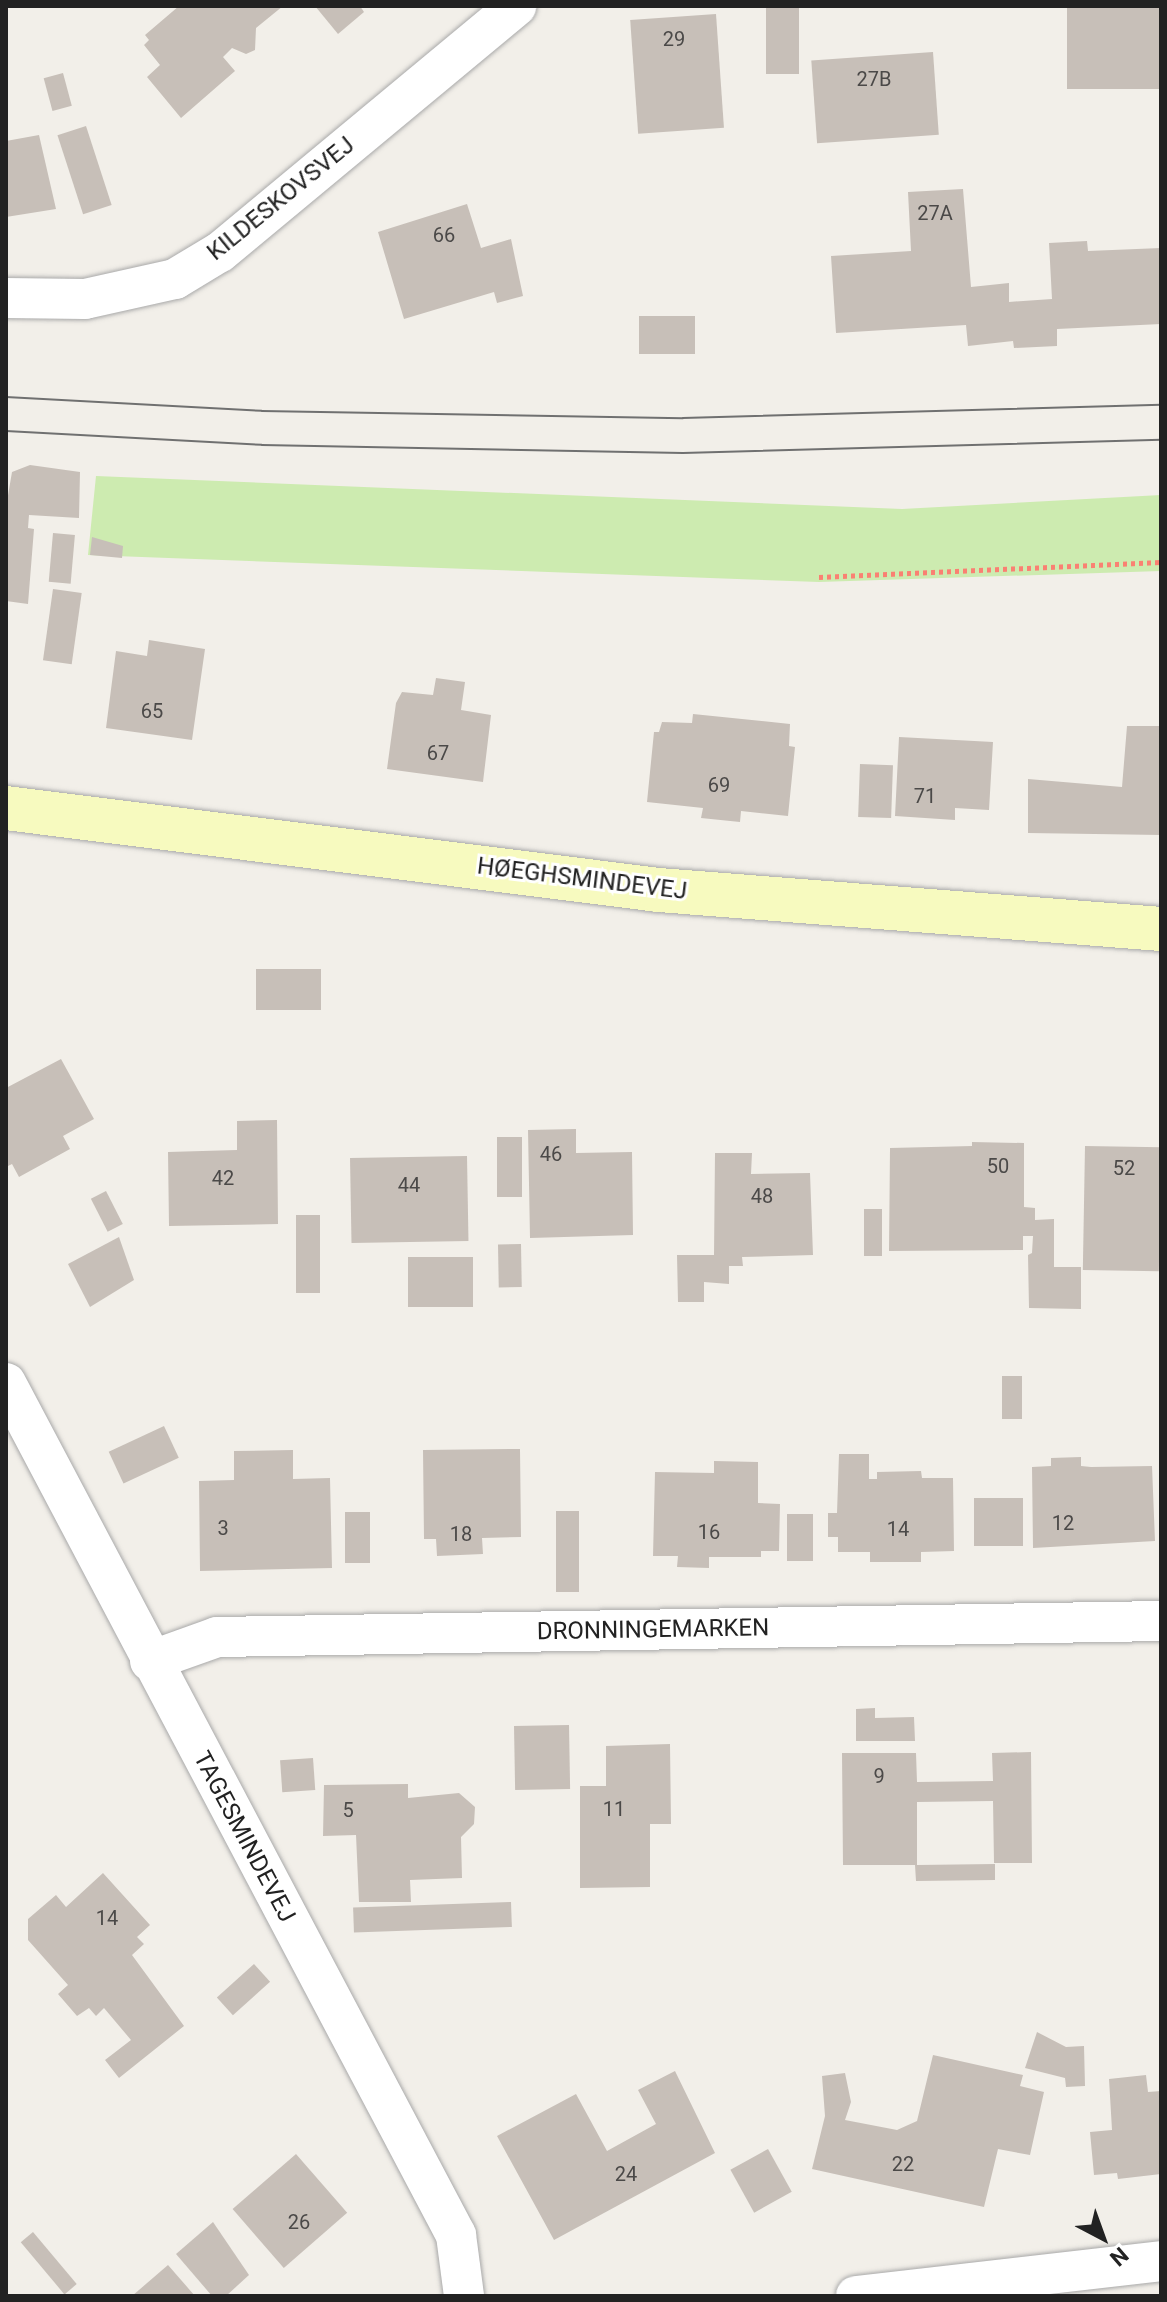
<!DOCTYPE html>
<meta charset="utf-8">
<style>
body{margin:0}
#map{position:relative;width:1167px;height:2302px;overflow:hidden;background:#f2efe9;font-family:Roboto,sans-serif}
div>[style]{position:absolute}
.grass>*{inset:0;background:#cdebb0}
.building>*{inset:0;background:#c7bfb8;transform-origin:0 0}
.path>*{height:5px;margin-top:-2.5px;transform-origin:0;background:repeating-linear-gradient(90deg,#fa8072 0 4px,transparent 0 8px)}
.roads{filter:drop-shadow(0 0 2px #a9a9a9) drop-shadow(0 0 2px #a9a9a9)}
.street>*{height:40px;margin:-20px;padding:0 20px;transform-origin:20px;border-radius:20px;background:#fff}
.secondary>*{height:44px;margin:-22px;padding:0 22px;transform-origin:22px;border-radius:22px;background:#f7fabf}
.tram>*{height:2px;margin:-1px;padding:0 1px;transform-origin:1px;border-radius:1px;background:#707070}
span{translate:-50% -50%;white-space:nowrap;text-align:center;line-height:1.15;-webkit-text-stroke:6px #fff;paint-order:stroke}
.number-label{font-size:20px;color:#4b4948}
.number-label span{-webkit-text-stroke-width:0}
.street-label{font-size:24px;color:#222}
.frame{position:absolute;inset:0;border:8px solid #222;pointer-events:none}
.north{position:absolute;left:1063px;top:2198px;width:80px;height:80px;-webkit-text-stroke:6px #fff;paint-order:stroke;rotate:139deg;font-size:22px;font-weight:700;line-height:32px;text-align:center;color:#222}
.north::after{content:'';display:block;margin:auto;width:28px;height:36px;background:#222;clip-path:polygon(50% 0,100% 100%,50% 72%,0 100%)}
</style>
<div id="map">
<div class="grass">
<i style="clip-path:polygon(96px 476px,902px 509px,1161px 495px,1161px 571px,819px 582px,88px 555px)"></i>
</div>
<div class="building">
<i style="clip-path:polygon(179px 6px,283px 6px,256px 28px,255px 50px,246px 54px,232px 48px,223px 57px,235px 71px,181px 118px,147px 77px,160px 65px,144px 45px,149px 40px,145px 35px)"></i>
<i style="clip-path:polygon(315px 6px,360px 6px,364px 12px,338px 34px)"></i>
<i style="left:766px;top:6px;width:33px;height:68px"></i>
<i style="left:1067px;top:6px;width:94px;height:83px"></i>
<i style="left:716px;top:14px;width:114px;height:86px;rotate:86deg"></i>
<i style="left:933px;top:52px;width:83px;height:122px;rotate:86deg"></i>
<i style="left:63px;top:73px;width:34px;height:20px;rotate:75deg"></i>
<i style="left:86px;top:126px;width:83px;height:30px;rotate:72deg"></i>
<i style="clip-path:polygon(39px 135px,56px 209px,6px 217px,6px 141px)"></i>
<i style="clip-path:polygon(963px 189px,971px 287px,1009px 283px,1009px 302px,1052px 299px,1049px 243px,1087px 241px,1088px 251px,1161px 248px,1161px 324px,1057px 329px,1057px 346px,1014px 348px,1013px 341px,968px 346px,966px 325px,836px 333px,831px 256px,911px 251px,908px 192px)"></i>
<i style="clip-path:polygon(467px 204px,481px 248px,511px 239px,523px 296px,497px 303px,494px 292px,404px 319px,378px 232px)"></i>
<i style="left:639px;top:316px;width:56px;height:38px"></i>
<i style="clip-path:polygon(30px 465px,80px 472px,79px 518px,29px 515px,28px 528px,34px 529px,28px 604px,6px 601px,6px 507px,12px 472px)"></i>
<i style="left:53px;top:533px;width:22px;height:49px;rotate:5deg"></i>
<i style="clip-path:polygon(92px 537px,123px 546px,122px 558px,90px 555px)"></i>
<i style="left:53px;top:589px;width:29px;height:72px;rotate:8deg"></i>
<i style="clip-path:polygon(149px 640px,205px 649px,192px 740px,106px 728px,116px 651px,147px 656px)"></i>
<i style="clip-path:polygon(436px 678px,465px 682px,461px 710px,491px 715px,483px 782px,387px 769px,396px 703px,402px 692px,433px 695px)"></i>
<i style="clip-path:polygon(693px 714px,790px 724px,789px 746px,795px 747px,788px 816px,741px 811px,740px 822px,701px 818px,703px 808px,647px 802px,654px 732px,659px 732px,662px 722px,692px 723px)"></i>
<i style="clip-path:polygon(1127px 726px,1161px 726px,1161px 835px,1028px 833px,1028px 779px,1122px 787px)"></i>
<i style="clip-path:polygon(899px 737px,993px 742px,989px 810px,955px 808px,955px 820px,895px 816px)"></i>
<i style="left:860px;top:764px;width:33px;height:53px;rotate:2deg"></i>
<i style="left:256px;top:969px;width:65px;height:41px"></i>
<i style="clip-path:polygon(61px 1059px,94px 1119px,63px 1136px,70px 1149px,19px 1177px,12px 1164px,6px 1167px,6px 1088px)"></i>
<i style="clip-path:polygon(277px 1120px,278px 1224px,169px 1226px,168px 1152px,237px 1150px,237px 1121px)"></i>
<i style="clip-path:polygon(576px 1129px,576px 1153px,632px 1152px,633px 1235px,530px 1238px,528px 1130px)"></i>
<i style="left:497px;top:1137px;width:25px;height:60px"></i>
<i style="clip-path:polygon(972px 1142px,1024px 1143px,1024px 1207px,1035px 1208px,1035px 1220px,1054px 1219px,1054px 1267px,1081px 1267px,1081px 1309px,1029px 1308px,1028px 1255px,1032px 1253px,1033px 1236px,1023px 1236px,1023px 1250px,889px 1251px,890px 1148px,972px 1146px)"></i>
<i style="left:1085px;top:1146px;width:76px;height:124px;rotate:1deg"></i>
<i style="clip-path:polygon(715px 1153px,752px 1153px,751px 1174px,810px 1173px,813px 1255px,742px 1257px,743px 1266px,729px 1266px,729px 1284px,704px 1282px,704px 1302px,678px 1302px,677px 1255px,714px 1255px)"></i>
<i style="left:467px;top:1156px;width:85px;height:117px;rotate:89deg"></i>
<i style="left:106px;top:1191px;width:37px;height:17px;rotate:63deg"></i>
<i style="left:864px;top:1209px;width:18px;height:47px"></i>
<i style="left:296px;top:1215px;width:24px;height:78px"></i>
<i style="clip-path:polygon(119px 1237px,134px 1280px,90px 1307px,68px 1264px)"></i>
<i style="left:521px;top:1244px;width:43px;height:23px;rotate:89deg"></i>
<i style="left:408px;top:1257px;width:65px;height:50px"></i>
<i style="left:1002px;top:1376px;width:20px;height:43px"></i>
<i style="left:164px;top:1426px;width:35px;height:61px;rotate:65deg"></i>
<i style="clip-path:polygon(520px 1449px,521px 1537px,482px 1538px,483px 1554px,437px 1556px,436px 1539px,424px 1539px,423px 1450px)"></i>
<i style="clip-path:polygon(293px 1450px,293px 1479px,330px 1478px,332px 1568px,200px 1571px,199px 1481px,234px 1480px,234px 1451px)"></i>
<i style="clip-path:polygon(839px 1454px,869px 1454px,869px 1479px,877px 1479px,877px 1472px,921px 1471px,922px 1478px,953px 1478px,954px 1551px,921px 1552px,921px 1562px,870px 1562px,870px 1552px,838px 1552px,838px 1537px,828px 1537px,828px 1513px,837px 1513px)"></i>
<i style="clip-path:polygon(1081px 1457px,1081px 1466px,1091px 1467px,1152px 1466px,1155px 1541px,1033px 1548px,1032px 1467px,1051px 1466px,1051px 1458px)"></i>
<i style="clip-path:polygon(714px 1461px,758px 1462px,758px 1503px,780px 1504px,779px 1551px,761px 1551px,761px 1557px,709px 1557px,709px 1568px,677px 1567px,678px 1556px,653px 1556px,655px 1472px,714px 1473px)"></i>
<i style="left:1023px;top:1498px;width:48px;height:49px;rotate:90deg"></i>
<i style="left:556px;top:1511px;width:23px;height:81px"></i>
<i style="left:345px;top:1512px;width:25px;height:51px"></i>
<i style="left:787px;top:1514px;width:26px;height:47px"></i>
<i style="clip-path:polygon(875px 1708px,875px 1718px,914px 1717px,915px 1741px,856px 1741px,856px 1709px)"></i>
<i style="left:569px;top:1725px;width:64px;height:55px;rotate:89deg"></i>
<i style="clip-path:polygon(670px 1744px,671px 1824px,650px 1824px,650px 1887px,580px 1888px,580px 1786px,606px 1786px,606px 1746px)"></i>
<i style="clip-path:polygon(1031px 1752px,1032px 1863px,994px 1863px,993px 1801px,917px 1802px,917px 1865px,995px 1864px,995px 1880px,916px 1881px,915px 1865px,843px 1865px,842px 1753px,916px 1753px,917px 1782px,993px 1781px,992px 1753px)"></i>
<i style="left:313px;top:1758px;width:32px;height:33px;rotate:86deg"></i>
<i style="clip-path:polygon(408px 1784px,408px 1798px,459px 1793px,475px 1807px,474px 1824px,461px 1837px,462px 1878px,410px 1880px,411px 1902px,359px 1902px,356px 1835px,323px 1836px,324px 1785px)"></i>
<i style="clip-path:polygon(103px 1873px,150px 1925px,137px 1937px,144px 1944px,132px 1955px,184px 2026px,119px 2078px,105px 2060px,131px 2040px,104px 2008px,96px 2016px,89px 2008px,77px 2016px,58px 1994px,68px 1985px,28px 1940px,28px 1919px,56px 1895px,66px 1907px)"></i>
<i style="left:511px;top:1902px;width:25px;height:158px;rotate:88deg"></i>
<i style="left:254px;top:1964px;width:24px;height:50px;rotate:48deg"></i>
<i style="clip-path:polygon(1037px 2032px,1066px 2047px,1084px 2046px,1085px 2086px,1066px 2087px,1065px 2078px,1025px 2068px)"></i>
<i style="clip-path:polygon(933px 2055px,1023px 2075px,1020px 2086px,1044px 2092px,1030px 2155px,998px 2149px,984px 2207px,812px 2169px,825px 2116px,822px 2076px,845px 2073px,851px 2102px,845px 2120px,897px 2130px,917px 2121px)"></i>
<i style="clip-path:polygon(675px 2071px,715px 2153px,554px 2240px,497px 2136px,576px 2094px,607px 2151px,656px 2124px,638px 2090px)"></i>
<i style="clip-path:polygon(1146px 2075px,1148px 2092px,1161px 2091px,1161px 2174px,1118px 2179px,1117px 2173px,1094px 2175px,1090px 2132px,1112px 2130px,1109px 2079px)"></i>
<i style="left:768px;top:2149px;width:49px;height:43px;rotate:61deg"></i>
<i style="left:296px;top:2154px;width:78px;height:84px;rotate:49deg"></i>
<i style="clip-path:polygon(213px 2222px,249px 2275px,226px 2296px,212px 2296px,176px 2254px)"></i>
<i style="left:33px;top:2232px;width:68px;height:16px;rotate:50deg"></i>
<i style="clip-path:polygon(168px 2265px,195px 2296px,132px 2296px)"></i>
</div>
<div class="path">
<i style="left:819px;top:577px;width:342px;rotate:-2.5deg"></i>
</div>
<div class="roads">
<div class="street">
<i style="left:6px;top:298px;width:79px;rotate:0.7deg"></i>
<i style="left:85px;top:299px;width:92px;rotate:-12.5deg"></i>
<i style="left:175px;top:279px;width:52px;rotate:-31deg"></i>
<i style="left:220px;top:252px;width:385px;rotate:-39.7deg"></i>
<i style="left:6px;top:1383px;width:964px;rotate:62.16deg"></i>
<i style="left:456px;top:2235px;width:62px;rotate:82.5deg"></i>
<i style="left:150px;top:1661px;width:71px;rotate:-19.7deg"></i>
<i style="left:217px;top:1637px;width:944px;rotate:-0.97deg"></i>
<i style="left:856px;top:2296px;width:307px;rotate:-6.5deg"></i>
</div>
<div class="secondary">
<i style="left:6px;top:808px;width:658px;rotate:7.16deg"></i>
<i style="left:659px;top:890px;width:504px;rotate:4.44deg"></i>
</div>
</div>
<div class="tram">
<i style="left:6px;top:397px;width:256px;rotate:3.1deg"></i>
<i style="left:262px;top:411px;width:421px;rotate:1deg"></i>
<i style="left:683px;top:418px;width:478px;rotate:-1.6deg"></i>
<i style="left:6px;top:431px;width:256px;rotate:3.1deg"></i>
<i style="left:262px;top:445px;width:421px;rotate:1.1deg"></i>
<i style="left:683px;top:453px;width:478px;rotate:-1.6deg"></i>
</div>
<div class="number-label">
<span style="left:674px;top:39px">29</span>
<span style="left:874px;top:79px">27B</span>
<span style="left:935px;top:213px">27A</span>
<span style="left:444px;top:235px">66</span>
<span style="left:152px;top:711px">65</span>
<span style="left:438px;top:753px">67</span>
<span style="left:719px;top:785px">69</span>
<span style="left:925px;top:796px">71</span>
<span style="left:551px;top:1154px">46</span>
<span style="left:998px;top:1166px">50</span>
<span style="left:1124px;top:1168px">52</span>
<span style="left:223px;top:1178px">42</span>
<span style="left:409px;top:1185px">44</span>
<span style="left:762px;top:1196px">48</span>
<span style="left:1063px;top:1523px">12</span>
<span style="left:223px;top:1528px">3</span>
<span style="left:898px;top:1529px">14</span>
<span style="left:709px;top:1532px">16</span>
<span style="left:461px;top:1534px">18</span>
<span style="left:879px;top:1776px">9</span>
<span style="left:614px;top:1809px">11</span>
<span style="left:348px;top:1810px">5</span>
<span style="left:107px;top:1918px">14</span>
<span style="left:903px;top:2164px">22</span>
<span style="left:626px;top:2174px">24</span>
<span style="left:299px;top:2222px">26</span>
</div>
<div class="street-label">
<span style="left:281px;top:199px;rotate:-39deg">KILDESKOVSVEJ</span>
<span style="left:582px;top:879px;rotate:7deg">HØEGHSMINDEVEJ</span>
<span style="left:653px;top:1630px;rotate:-1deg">DRONNINGEMARKEN</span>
<span style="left:244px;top:1837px;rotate:62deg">TAGESMINDEVEJ</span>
</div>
<div class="frame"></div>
<div class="north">N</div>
</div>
